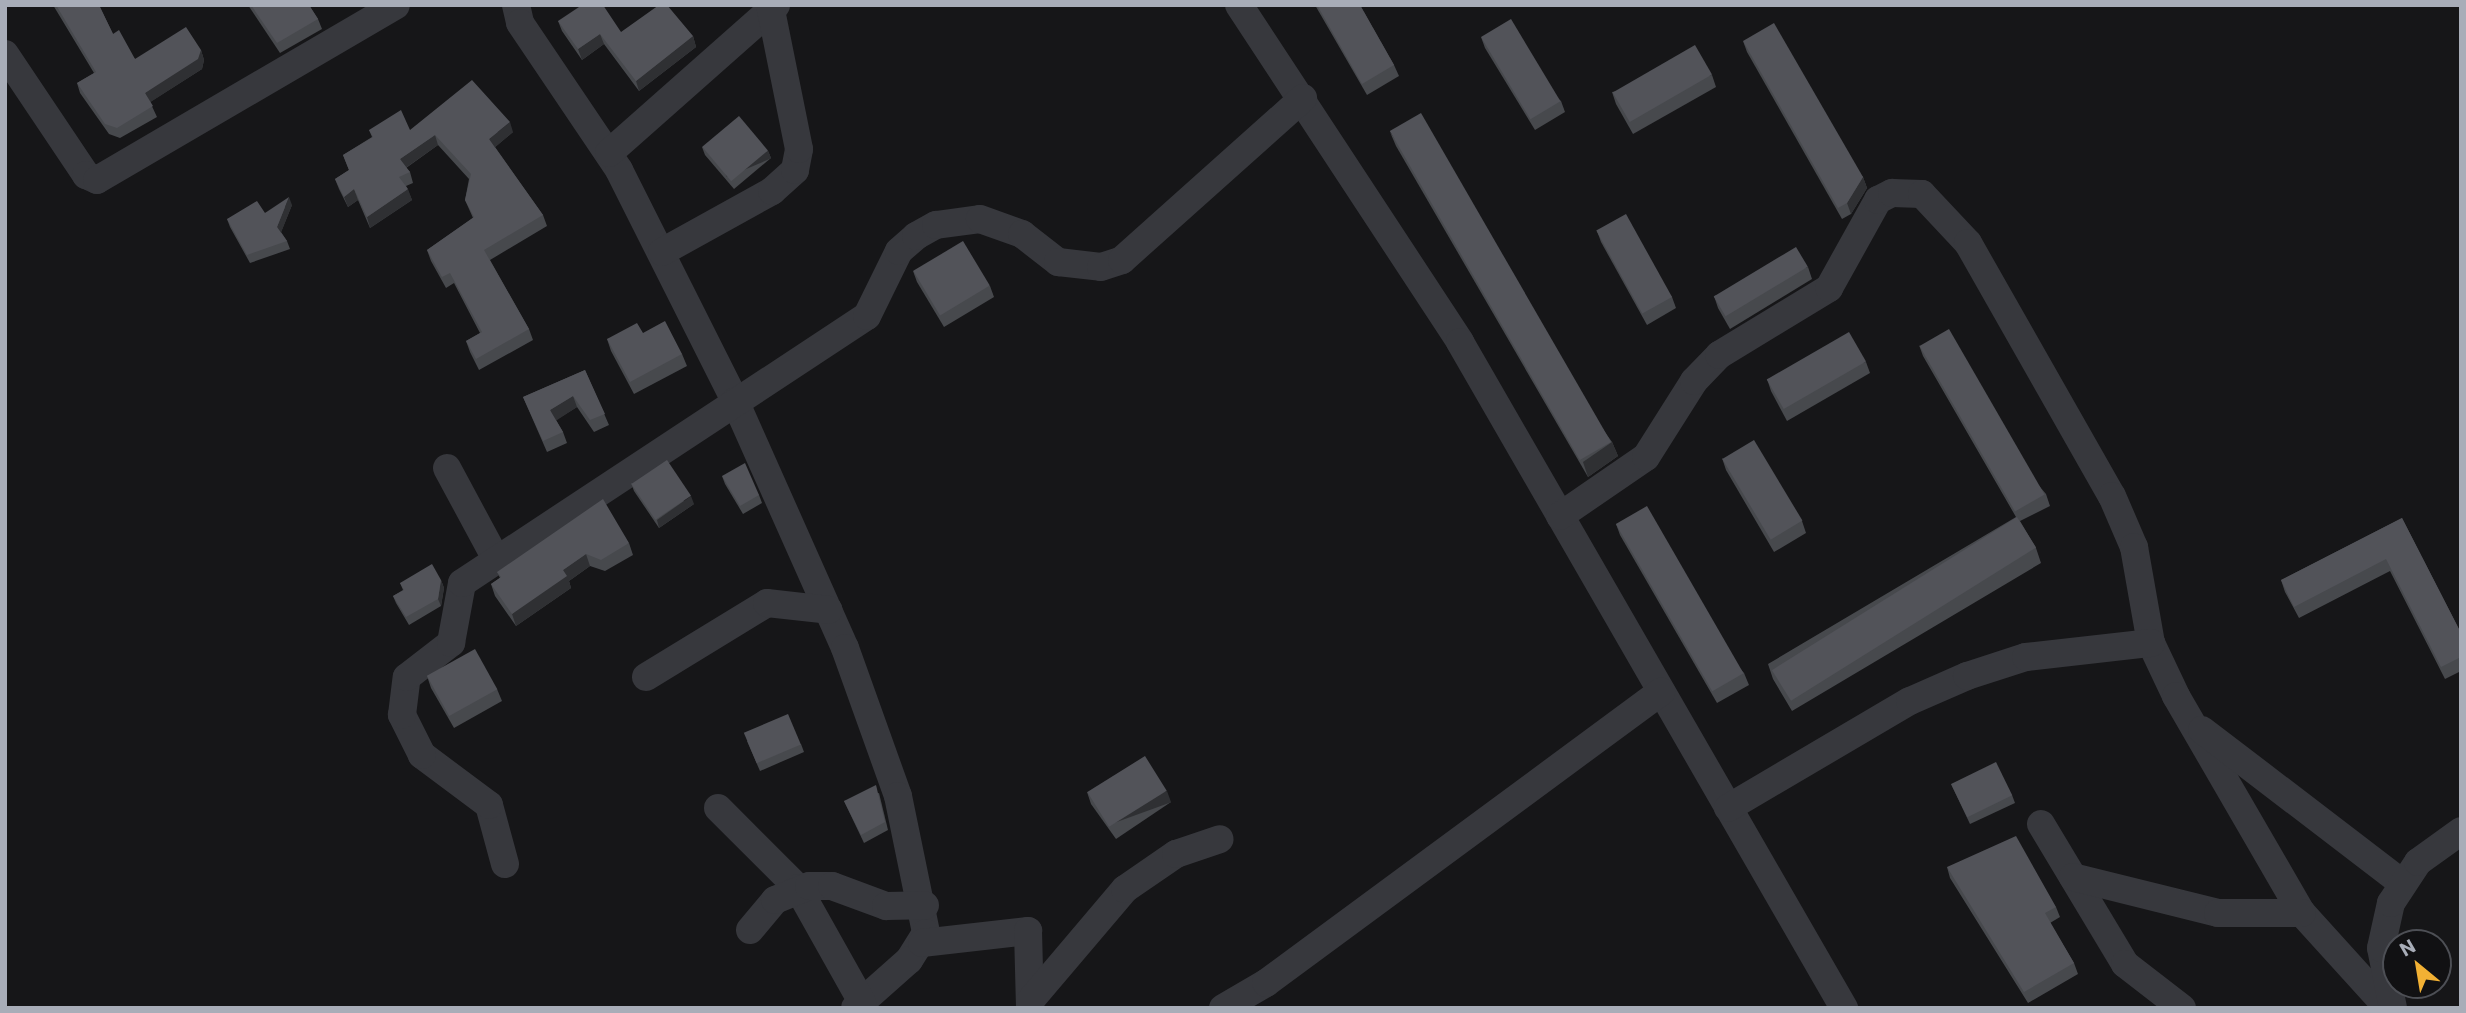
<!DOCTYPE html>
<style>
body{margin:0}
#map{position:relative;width:2466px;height:1013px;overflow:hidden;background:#161618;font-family:Commissioner,sans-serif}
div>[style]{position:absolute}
.minor>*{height:28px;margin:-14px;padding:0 14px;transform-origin:14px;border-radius:14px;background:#37383d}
.wall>*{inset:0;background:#47494d}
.shaded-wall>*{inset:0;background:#2f3033;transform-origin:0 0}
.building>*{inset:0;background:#525359;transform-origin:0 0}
span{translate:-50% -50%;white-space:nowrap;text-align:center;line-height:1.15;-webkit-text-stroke:6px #111113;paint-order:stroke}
.frame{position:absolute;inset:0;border:7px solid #a8adb8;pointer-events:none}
.north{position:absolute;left:2382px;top:929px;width:70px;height:70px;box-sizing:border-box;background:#111113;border:2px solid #4d4f55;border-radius:50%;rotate:330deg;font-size:19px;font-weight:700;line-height:28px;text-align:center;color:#a8adb8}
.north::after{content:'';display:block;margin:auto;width:24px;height:32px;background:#f2b134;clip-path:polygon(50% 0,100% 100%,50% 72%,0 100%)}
</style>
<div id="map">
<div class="minor">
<i style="left:516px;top:5px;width:18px;rotate:77deg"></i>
<i style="left:520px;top:23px;width:177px;rotate:56deg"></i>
<i style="left:619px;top:170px;width:258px;rotate:63.3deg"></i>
<i style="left:735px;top:401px;width:270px;rotate:66deg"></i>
<i style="left:845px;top:648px;width:157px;rotate:70.3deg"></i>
<i style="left:898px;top:796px;width:140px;rotate:78.4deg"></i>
<i style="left:926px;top:933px;width:32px;rotate:122deg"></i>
<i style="left:909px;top:960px;width:72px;rotate:138.4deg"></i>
<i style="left:1239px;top:5px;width:403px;rotate:56.7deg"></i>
<i style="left:1460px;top:342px;width:769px;rotate:60.03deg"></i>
<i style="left:5px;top:54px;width:146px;rotate:56.2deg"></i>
<i style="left:86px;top:175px;width:12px;rotate:24deg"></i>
<i style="left:97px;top:180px;width:346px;rotate:-30.3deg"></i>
<i style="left:609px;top:153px;width:223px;rotate:-41.5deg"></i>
<i style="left:662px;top:252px;width:126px;rotate:-29deg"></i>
<i style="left:772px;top:191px;width:31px;rotate:-42deg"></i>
<i style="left:795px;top:170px;width:21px;rotate:-79deg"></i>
<i style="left:799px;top:149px;width:142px;rotate:-101.4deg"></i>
<i style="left:447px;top:468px;width:103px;rotate:61.7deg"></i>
<i style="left:1560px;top:516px;width:104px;rotate:-34.5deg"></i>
<i style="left:1646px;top:457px;width:90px;rotate:-57.7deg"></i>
<i style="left:1694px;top:381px;width:36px;rotate:-46deg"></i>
<i style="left:1719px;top:355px;width:129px;rotate:-31.3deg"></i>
<i style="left:1829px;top:288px;width:101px;rotate:-60.9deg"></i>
<i style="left:1878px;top:200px;width:16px;rotate:-27deg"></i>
<i style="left:1892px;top:193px;width:30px;rotate:2deg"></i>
<i style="left:1922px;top:194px;width:67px;rotate:46.8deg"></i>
<i style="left:1968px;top:243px;width:291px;rotate:60.4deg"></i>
<i style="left:2112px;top:496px;width:56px;rotate:66.7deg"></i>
<i style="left:2134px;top:547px;width:97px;rotate:80deg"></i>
<i style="left:2151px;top:643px;width:59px;rotate:64.7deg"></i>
<i style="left:2176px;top:696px;width:251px;rotate:59.9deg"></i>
<i style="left:2302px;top:913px;width:128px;rotate:47.8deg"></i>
<i style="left:646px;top:677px;width:142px;rotate:-31.4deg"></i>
<i style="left:767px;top:603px;width:62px;rotate:6.4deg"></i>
<i style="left:2202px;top:730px;width:252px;rotate:37.4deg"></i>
<i style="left:718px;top:808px;width:113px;rotate:45deg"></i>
<i style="left:798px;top:888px;width:131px;rotate:60.7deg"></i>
<i style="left:1728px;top:808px;width:211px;rotate:-30.5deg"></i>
<i style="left:1910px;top:701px;width:62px;rotate:-23.7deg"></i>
<i style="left:1967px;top:676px;width:62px;rotate:-17.9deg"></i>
<i style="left:2026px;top:657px;width:126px;rotate:-6.4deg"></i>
<i style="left:2041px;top:824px;width:163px;rotate:59deg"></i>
<i style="left:2125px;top:964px;width:72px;rotate:37.7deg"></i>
<i style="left:505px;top:864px;width:61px;rotate:-105.2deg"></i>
<i style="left:489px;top:805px;width:84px;rotate:-143.3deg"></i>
<i style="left:422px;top:755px;width:45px;rotate:-116.6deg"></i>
<i style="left:402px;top:715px;width:38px;rotate:-83deg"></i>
<i style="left:407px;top:677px;width:56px;rotate:-37.7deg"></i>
<i style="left:451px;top:643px;width:61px;rotate:-79.6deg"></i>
<i style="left:462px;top:583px;width:485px;rotate:-33.4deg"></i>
<i style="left:867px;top:316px;width:72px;rotate:-63.8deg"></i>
<i style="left:899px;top:251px;width:23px;rotate:-41deg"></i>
<i style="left:916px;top:236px;width:23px;rotate:-29deg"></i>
<i style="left:936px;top:225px;width:44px;rotate:-7.8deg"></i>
<i style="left:980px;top:219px;width:45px;rotate:19.7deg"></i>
<i style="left:1022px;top:234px;width:46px;rotate:37.9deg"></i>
<i style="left:1058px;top:262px;width:43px;rotate:6.6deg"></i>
<i style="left:1101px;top:267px;width:22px;rotate:-18deg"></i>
<i style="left:1122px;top:260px;width:243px;rotate:-41.8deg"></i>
<i style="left:2073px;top:877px;width:149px;rotate:13.9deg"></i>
<i style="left:2218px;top:913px;width:84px"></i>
<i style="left:750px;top:930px;width:39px;rotate:-50deg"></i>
<i style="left:775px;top:900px;width:37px;rotate:-22deg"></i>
<i style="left:809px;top:886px;width:23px"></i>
<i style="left:832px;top:886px;width:58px;rotate:20.3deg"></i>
<i style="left:886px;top:906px;width:39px;rotate:-1deg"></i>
<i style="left:922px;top:943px;width:107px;rotate:-6.5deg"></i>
<i style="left:1028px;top:931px;width:75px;rotate:88.5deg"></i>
<i style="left:1030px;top:1001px;width:147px;rotate:-49.7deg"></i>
<i style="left:1125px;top:889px;width:62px;rotate:-34.5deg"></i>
<i style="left:1176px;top:854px;width:46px;rotate:-18.8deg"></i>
<i style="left:1223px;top:1008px;width:50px;rotate:-30.2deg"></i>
<i style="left:1266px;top:983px;width:491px;rotate:-36.4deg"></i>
<i style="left:2393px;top:1008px;width:61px;rotate:-101.3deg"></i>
<i style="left:2381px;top:948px;width:46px;rotate:-77.5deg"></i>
<i style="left:2391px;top:903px;width:49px;rotate:-56.6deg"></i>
<i style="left:2418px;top:862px;width:53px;rotate:-35.8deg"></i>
</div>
<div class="wall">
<i style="clip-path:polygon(53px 5px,99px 5px,113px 34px,135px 59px,201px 50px,204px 60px,202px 69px,150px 102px,157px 117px,120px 138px,109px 134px,80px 93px,77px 83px,94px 73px)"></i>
<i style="clip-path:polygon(248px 5px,309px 5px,318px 19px,322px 29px,280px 53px)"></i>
<i style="clip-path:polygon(1315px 5px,1360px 5px,1394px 65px,1399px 76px,1367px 95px)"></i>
<i style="clip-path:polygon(558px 21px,621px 32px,693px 36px,696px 47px,639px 91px,604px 44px,582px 60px,562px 31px)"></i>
<i style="clip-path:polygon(1481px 37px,1561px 101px,1565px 112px,1535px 130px,1485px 48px)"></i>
<i style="clip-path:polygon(1743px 41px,1863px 177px,1867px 188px,1851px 214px,1842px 219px,1747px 52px)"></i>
<i style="clip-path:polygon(1712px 75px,1716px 87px,1633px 134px,1616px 104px,1612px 92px)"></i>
<i style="clip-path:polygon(369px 130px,513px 132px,495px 147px,543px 215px,547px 226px,490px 260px,529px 329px,533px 340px,479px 370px,470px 352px,466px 341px,480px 333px,454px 283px,446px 288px,431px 261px,427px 250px,473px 218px,465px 200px,469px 179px,438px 145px,406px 168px,410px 172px,413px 183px,406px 186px,412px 200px,370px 228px,358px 200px,348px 207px,339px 189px,335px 179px,349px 170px,343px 155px,372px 137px)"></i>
<i style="clip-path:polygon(1390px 132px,1612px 442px,1618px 456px,1588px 477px,1396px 146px)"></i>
<i style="clip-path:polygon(702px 147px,768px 151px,771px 158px,734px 189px,705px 155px)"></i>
<i style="clip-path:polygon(292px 205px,281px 232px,287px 241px,290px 249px,250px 263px,230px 227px,227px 219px,265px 213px)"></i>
<i style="clip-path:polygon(1597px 231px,1672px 297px,1676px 308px,1647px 325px,1601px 242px)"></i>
<i style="clip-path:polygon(1808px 267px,1812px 279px,1730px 329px,1718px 308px,1714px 296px)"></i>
<i style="clip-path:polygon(913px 271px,990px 286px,994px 297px,944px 327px,917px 282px)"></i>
<i style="clip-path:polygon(643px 333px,682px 354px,687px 366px,634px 394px,611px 351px,607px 339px)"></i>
<i style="clip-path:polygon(1919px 345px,2046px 494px,2050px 506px,2020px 521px,2036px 548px,2041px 563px,1792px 711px,1773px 679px,1768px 664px,2016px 517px,1923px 356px)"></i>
<i style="clip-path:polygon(1866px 362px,1870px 373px,1787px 421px,1771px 391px,1767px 379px)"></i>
<i style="clip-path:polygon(585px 370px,609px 425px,594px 432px,577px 407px,556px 420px,563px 432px,567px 443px,547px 452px,523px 397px)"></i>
<i style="clip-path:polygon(1722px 458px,1802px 521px,1806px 533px,1774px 552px,1726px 470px)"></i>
<i style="clip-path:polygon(722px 476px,759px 495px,762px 503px,743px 514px,725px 484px)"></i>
<i style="clip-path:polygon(631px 483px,694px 504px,659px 528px,634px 491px)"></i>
<i style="clip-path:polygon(2402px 518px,2461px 633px,2461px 671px,2445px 679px,2390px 571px,2299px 618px,2285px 592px,2281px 580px)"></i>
<i style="clip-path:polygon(1616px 524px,1744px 673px,1749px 685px,1717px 703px,1620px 535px)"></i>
<i style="clip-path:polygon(629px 543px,633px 555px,605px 571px,590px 566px,569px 581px,571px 588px,516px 626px,495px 596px,491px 584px,500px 578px,497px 572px)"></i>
<i style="clip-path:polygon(441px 580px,444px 588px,441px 606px,409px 625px,396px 603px,393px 596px,403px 590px,400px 583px)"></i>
<i style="clip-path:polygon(427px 676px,497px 689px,502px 701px,454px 728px,431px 688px)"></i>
<i style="clip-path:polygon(747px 741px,801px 744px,804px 752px,760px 771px)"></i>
<i style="clip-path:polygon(1951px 784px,2012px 795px,2015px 803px,1970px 824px)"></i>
<i style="clip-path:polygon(1087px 792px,1171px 802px,1116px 839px,1091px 804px)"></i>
<i style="clip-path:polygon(879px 793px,888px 830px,864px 843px,844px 801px)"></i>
<i style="clip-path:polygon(1947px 867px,2056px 907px,2060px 917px,2050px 923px,2074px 963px,2078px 974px,2028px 1003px,1950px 878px)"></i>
</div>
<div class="shaded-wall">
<i style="clip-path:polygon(600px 34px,604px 44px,582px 60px,578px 49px)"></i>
<i style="clip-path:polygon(693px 36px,696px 47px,639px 91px,636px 81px)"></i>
<i style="clip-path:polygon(201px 50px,204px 60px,202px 69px,149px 103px,145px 93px)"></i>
<i style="clip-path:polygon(510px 122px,513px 132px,493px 149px,489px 139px)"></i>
<i style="clip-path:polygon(435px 135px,438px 145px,404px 169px,400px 159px)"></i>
<i style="left:768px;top:151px;width:8px;height:48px;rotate:67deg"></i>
<i style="clip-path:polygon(1863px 177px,1867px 188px,1851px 214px,1847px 203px)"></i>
<i style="clip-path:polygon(354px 189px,358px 200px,348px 207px,344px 197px)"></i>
<i style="clip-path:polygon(408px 189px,412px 200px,370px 228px,367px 217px)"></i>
<i style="clip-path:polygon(289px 197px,292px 205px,280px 235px,277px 227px)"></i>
<i style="clip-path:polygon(573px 396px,577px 407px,554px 422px,550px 410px)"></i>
<i style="clip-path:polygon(1612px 442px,1618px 456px,1588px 477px,1583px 462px)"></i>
<i style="clip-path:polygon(691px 496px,694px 504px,659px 528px,657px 520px)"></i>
<i style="clip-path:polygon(586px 554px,590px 566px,569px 581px,571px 588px,516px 626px,512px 614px,563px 570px)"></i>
<i style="clip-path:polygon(441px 580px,444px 588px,441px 606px,438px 599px)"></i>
<i style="left:1167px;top:791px;width:12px;height:66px;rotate:70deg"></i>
</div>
<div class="building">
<i style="clip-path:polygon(56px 5px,99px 5px,113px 34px,119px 30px,135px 59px,186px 27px,201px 50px,198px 59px,145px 93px,153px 106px,117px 128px,105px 124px,77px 83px,96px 72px)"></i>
<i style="clip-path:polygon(251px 5px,309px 5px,318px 19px,277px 43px)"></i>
<i style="clip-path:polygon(582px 5px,603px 5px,621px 32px,659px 5px,667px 5px,693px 36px,636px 81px,600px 34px,578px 49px,558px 21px)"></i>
<i style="clip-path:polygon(1317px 5px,1360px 5px,1394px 65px,1362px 84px)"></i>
<i style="left:1511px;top:19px;width:96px;height:35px;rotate:59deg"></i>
<i style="clip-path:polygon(1774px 23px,1863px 177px,1847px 203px,1838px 208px,1743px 41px)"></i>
<i style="left:1695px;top:45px;width:34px;height:95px;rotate:60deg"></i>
<i style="clip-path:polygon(472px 80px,510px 122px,489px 139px,543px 215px,484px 250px,529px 329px,476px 359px,466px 341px,482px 332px,450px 273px,442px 277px,427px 250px,474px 217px,465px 200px,471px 174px,435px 135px,400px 159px,410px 172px,399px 177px,408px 189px,367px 217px,354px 189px,344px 197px,335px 179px,349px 170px,343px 155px,373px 137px,369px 130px,401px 110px,410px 130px)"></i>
<i style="left:1421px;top:113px;width:380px;height:36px;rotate:60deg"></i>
<i style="left:739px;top:116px;width:45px;height:48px;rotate:50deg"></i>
<i style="clip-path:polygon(289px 197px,277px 227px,287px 241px,247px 255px,227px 219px,257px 201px,265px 213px)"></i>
<i style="left:1626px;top:214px;width:95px;height:34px;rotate:61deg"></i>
<i style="left:963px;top:241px;width:52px;height:58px;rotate:59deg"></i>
<i style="left:1796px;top:247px;width:23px;height:96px;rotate:59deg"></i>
<i style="clip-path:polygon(665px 321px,682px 354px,630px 382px,607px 339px,637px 323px,643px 333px)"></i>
<i style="left:1949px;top:329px;width:191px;height:34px;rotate:60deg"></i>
<i style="left:1849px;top:332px;width:34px;height:95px;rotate:60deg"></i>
<i style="clip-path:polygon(585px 370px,605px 414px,590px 420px,573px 396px,550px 410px,563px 432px,543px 441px,523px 397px)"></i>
<i style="left:1754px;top:440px;width:94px;height:37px;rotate:59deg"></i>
<i style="left:667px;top:460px;width:43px;height:43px;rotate:56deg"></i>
<i style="clip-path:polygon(745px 463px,759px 495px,740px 506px,722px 476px)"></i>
<i style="clip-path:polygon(603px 499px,629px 543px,601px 560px,586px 554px,563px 570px,567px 576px,512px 614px,491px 584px,501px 577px,497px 572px)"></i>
<i style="left:1647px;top:506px;width:193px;height:36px;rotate:60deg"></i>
<i style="left:2017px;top:517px;width:36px;height:289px;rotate:58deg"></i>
<i style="clip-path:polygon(2402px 518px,2461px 633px,2461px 657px,2441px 667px,2386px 559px,2294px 607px,2281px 580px)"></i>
<i style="clip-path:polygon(432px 564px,441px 580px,438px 599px,406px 617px,393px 596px,404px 590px,400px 583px)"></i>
<i style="left:475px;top:649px;width:46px;height:55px;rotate:61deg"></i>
<i style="left:788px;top:714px;width:33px;height:48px;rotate:67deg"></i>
<i style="left:1145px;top:756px;width:41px;height:68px;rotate:58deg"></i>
<i style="left:1996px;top:762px;width:37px;height:50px;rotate:64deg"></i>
<i style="clip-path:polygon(876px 785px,885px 822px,861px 835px,844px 801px)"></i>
<i style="clip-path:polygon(2016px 836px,2056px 907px,2045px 913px,2074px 963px,2024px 992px,1947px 867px)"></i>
</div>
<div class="frame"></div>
<div class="north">N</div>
</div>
